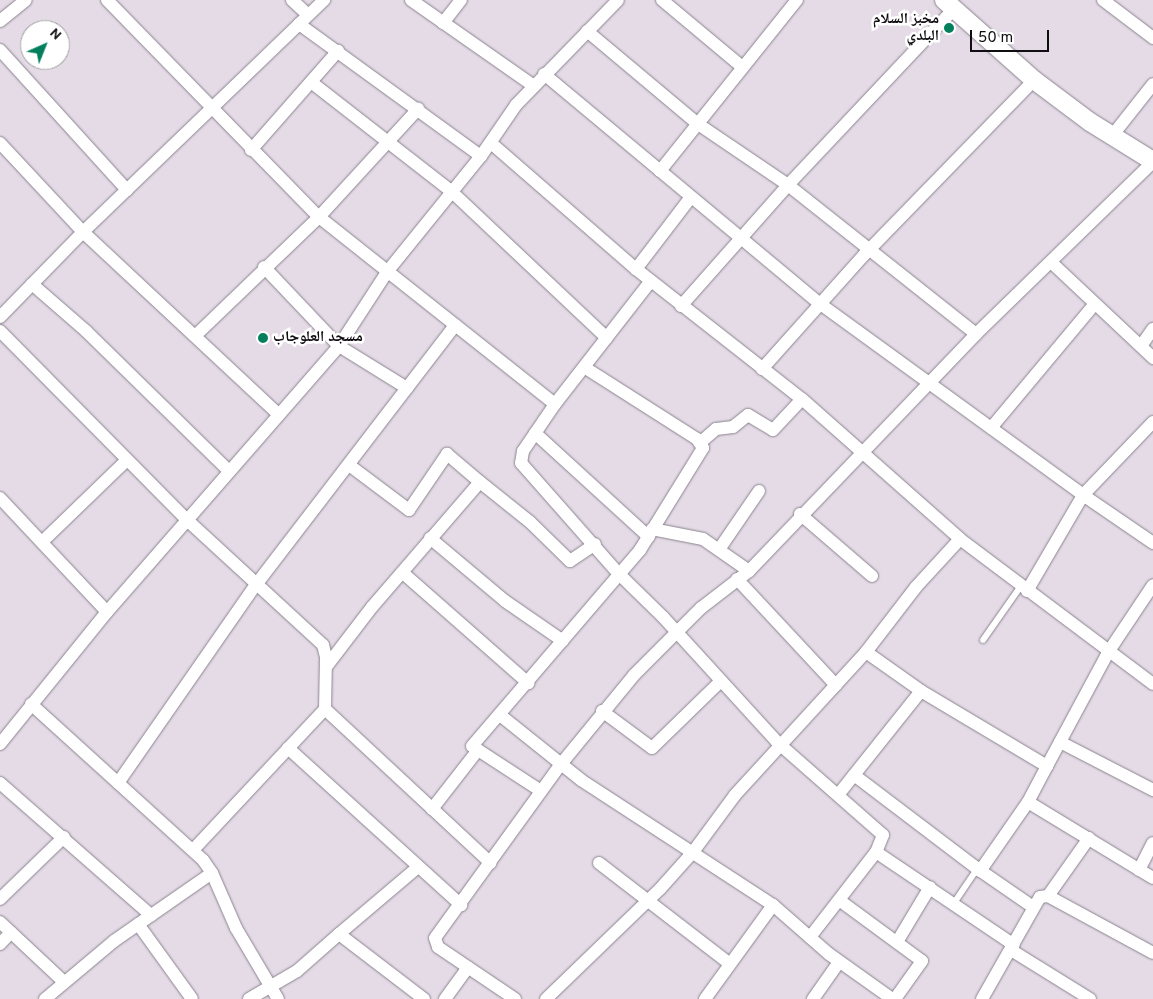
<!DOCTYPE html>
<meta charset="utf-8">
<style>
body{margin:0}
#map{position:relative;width:1153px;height:999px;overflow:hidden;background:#e4dbe7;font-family:Overpass,"Noto Naskh Arabic",sans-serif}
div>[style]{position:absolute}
.roads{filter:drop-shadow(0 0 1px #8b838e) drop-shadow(0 0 1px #8b838e)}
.lane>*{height:6px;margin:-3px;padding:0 3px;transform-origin:3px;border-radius:3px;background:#fff}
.street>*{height:12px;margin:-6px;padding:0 6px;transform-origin:6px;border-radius:6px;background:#fff}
.secondary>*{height:18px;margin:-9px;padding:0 9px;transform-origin:9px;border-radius:9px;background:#fff}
.dots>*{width:14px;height:14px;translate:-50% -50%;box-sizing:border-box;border:2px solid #fff;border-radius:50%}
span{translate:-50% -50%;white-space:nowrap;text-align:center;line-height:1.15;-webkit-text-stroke:5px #fff;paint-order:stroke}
.poi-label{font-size:15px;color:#110e12;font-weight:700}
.right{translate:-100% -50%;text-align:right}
.left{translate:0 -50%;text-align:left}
.north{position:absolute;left:20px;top:20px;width:50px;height:50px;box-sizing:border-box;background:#fff;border:1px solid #a09fa0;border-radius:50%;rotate:44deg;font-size:14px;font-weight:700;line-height:20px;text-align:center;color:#110e12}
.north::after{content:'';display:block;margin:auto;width:18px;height:22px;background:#037f5e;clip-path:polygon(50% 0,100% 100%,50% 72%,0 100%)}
.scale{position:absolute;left:970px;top:30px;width:79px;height:22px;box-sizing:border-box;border:2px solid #110e12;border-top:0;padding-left:6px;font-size:15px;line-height:18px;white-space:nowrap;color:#110e12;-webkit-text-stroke:4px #fff;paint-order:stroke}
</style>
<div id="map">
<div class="roads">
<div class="lane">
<i style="left:983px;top:640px;width:66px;rotate:-54.9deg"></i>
<i style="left:954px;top:903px;width:41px;rotate:-55.9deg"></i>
</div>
<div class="street">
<i style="left:107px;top:0;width:303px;rotate:45.7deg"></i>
<i style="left:319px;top:217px;width:301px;rotate:38.4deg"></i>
<i style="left:292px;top:0;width:22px;rotate:43deg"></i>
<i style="left:411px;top:0;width:150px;rotate:35deg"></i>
<i style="left:662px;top:0;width:104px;rotate:39.9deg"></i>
<i style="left:1103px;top:0;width:63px;rotate:37.2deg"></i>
<i style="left:0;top:21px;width:33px;rotate:-39deg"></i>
<i style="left:443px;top:23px;width:29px;rotate:-52deg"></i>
<i style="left:299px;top:24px;width:225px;rotate:36deg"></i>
<i style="left:587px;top:31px;width:145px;rotate:40deg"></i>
<i style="left:698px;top:124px;width:109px;rotate:34.1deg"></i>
<i style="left:788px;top:185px;width:240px;rotate:38.4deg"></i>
<i style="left:0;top:50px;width:189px;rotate:47.8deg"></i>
<i style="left:544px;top:74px;width:358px;rotate:39.8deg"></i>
<i style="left:819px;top:303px;width:326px;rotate:36deg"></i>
<i style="left:1083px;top:495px;width:101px;rotate:-46.2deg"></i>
<i style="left:311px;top:82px;width:177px;rotate:37.9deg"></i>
<i style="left:451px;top:191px;width:214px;rotate:43.3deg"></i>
<i style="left:1112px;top:136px;width:66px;rotate:-51.7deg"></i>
<i style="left:0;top:143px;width:122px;rotate:47deg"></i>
<i style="left:83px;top:232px;width:267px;rotate:43deg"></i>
<i style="left:491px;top:143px;width:192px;rotate:41deg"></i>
<i style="left:251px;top:150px;width:132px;rotate:-48.7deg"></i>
<i style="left:660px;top:171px;width:219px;rotate:-51.3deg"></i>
<i style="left:691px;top:197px;width:91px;rotate:127.4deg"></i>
<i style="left:636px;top:269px;width:211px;rotate:38.1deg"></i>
<i style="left:802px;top:399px;width:211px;rotate:41.5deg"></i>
<i style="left:960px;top:539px;width:241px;rotate:36.9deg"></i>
<i style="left:1052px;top:263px;width:139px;rotate:43.2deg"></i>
<i style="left:264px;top:267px;width:109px;rotate:46.5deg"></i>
<i style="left:339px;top:346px;width:80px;rotate:31.7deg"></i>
<i style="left:650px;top:282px;width:155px;rotate:127.9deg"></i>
<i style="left:555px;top:404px;width:57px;rotate:124.2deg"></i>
<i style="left:523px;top:451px;width:12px;rotate:99deg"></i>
<i style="left:521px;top:463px;width:147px;rotate:48.6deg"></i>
<i style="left:618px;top:573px;width:63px;rotate:44.4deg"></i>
<i style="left:663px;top:617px;width:169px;rotate:47.6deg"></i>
<i style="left:777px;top:742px;width:141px;rotate:41.3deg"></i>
<i style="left:883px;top:835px;width:18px;rotate:112deg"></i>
<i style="left:876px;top:852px;width:108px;rotate:127.8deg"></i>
<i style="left:32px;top:284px;width:72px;rotate:41deg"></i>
<i style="left:86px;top:331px;width:199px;rotate:44.4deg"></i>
<i style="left:681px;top:306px;width:162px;rotate:-48.5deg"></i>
<i style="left:788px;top:185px;width:242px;rotate:-46.7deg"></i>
<i style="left:0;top:317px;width:119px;rotate:-45.7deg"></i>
<i style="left:83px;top:232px;width:335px;rotate:-43.9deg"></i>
<i style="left:0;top:331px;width:264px;rotate:45.3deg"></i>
<i style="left:186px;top:519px;width:186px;rotate:42.6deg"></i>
<i style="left:323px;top:645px;width:12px;rotate:76deg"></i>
<i style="left:326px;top:657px;width:52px;rotate:91.1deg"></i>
<i style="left:325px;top:709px;width:193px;rotate:133.1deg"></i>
<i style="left:195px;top:336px;width:172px;rotate:-43.8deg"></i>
<i style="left:319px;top:217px;width:147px;rotate:-47.5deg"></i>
<i style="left:1141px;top:346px;width:21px;rotate:-55deg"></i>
<i style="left:762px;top:369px;width:153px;rotate:-48.2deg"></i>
<i style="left:864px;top:255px;width:244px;rotate:-45.8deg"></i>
<i style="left:991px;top:428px;width:160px;rotate:-50.1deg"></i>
<i style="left:535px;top:433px;width:154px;rotate:42.4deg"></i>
<i style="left:701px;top:442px;width:20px;rotate:-41deg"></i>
<i style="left:716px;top:429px;width:17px;rotate:-7deg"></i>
<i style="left:733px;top:427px;width:19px;rotate:-39deg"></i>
<i style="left:748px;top:415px;width:29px;rotate:31deg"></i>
<i style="left:773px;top:430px;width:42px;rotate:-46.9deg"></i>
<i style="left:349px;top:465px;width:75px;rotate:36.9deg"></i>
<i style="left:409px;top:510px;width:68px;rotate:-55.8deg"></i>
<i style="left:447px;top:454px;width:43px;rotate:40.3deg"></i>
<i style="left:0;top:498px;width:156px;rotate:46.8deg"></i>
<i style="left:800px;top:514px;width:95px;rotate:40.7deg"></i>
<i style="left:652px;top:529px;width:52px;rotate:11.1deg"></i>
<i style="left:703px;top:539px;width:56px;rotate:34.8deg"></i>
<i style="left:430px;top:538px;width:98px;rotate:40deg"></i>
<i style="left:505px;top:601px;width:70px;rotate:34.6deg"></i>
<i style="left:42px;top:542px;width:118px;rotate:-44deg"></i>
<i style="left:720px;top:548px;width:69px;rotate:-55.6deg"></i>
<i style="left:403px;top:573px;width:167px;rotate:41.3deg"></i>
<i style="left:737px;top:579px;width:145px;rotate:47deg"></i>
<i style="left:1027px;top:591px;width:111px;rotate:-59.7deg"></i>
<i style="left:1083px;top:495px;width:85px;rotate:34.4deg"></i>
<i style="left:866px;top:652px;width:67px;rotate:35.3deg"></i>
<i style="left:921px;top:691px;width:147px;rotate:30.8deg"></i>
<i style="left:1047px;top:766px;width:41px;rotate:117.8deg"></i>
<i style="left:1028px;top:802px;width:84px;rotate:124.8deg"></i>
<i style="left:326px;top:667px;width:76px;rotate:-52.5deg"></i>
<i style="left:372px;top:607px;width:165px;rotate:-49.2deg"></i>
<i style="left:480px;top:482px;width:64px;rotate:38.7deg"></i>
<i style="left:530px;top:522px;width:56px;rotate:44.3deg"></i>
<i style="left:570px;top:561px;width:30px;rotate:-34deg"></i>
<i style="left:31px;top:704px;width:232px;rotate:42.2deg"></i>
<i style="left:203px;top:860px;width:16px;rotate:55deg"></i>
<i style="left:212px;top:873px;width:60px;rotate:66.4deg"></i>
<i style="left:236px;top:928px;width:82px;rotate:59.4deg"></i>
<i style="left:325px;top:709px;width:226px;rotate:42.9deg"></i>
<i style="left:602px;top:711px;width:62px;rotate:36.5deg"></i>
<i style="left:652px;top:748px;width:96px;rotate:-44.2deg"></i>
<i style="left:500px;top:715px;width:104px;rotate:38.7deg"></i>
<i style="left:581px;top:780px;width:229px;rotate:33.1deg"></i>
<i style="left:773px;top:905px;width:74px;rotate:41.2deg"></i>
<i style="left:829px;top:954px;width:77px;rotate:35.5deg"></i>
<i style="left:1060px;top:742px;width:105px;rotate:27.3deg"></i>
<i style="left:0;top:744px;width:170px;rotate:-51deg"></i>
<i style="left:107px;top:612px;width:353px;rotate:-48.9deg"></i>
<i style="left:339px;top:346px;width:88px;rotate:-57deg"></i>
<i style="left:387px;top:272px;width:149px;rotate:-51deg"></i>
<i style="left:481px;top:156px;width:62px;rotate:-55.5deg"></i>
<i style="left:516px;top:105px;width:146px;rotate:-45.8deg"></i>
<i style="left:288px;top:748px;width:234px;rotate:42.2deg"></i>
<i style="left:1047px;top:766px;width:131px;rotate:-61.7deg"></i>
<i style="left:1109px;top:651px;width:79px;rotate:-56.3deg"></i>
<i style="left:854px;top:775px;width:152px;rotate:37.2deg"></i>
<i style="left:975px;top:867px;width:70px;rotate:34.6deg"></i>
<i style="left:0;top:783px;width:201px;rotate:41.2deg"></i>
<i style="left:118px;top:783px;width:240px;rotate:-55.2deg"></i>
<i style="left:255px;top:586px;width:329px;rotate:-52.5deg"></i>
<i style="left:541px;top:791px;width:82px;rotate:-146.9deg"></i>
<i style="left:472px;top:746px;width:258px;rotate:-49.4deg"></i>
<i style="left:640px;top:550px;width:120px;rotate:-58.3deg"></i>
<i style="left:703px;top:448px;width:11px;rotate:-124deg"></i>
<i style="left:697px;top:439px;width:134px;rotate:-147.5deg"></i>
<i style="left:838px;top:795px;width:133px;rotate:-51.4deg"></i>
<i style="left:1028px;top:802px;width:146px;rotate:31.3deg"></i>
<i style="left:432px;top:809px;width:75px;rotate:-52.1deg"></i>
<i style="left:876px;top:852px;width:166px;rotate:34deg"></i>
<i style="left:599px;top:863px;width:165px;rotate:37.6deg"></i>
<i style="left:1139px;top:870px;width:30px;rotate:-63deg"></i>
<i style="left:1048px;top:896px;width:71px;rotate:-54.7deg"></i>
<i style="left:0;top:899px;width:89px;rotate:-44.1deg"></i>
<i style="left:839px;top:900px;width:103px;rotate:36.3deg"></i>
<i style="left:922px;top:961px;width:47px;rotate:125.4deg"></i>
<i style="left:0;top:922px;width:88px;rotate:43.2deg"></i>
<i style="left:138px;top:924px;width:92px;rotate:54.2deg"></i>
<i style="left:339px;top:934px;width:104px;rotate:-40.3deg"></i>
<i style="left:897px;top:942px;width:64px;rotate:-59deg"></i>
<i style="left:0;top:944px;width:16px;rotate:-47deg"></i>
<i style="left:1011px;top:950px;width:93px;rotate:31.8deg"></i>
<i style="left:45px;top:999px;width:90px;rotate:-40deg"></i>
<i style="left:114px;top:941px;width:119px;rotate:-34.8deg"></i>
<i style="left:249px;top:999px;width:56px;rotate:-30.3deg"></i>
<i style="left:297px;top:971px;width:56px;rotate:-41.4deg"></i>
<i style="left:339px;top:934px;width:107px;rotate:37.4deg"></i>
<i style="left:445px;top:999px;width:39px;rotate:-54deg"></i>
<i style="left:515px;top:999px;width:93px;rotate:-146deg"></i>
<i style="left:438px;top:947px;width:9px;rotate:-108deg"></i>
<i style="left:435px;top:938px;width:215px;rotate:-54.1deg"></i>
<i style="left:561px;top:764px;width:115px;rotate:-50.6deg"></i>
<i style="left:634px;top:675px;width:95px;rotate:-45deg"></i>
<i style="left:701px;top:608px;width:61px;rotate:-37.6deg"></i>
<i style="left:749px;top:571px;width:328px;rotate:-46.2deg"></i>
<i style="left:976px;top:334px;width:247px;rotate:-44.2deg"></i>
<i style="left:546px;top:999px;width:158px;rotate:-44deg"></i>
<i style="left:660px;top:889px;width:50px;rotate:-48.3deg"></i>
<i style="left:693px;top:852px;width:71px;rotate:-53.6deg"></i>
<i style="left:735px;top:795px;width:194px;rotate:-47.5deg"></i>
<i style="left:866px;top:652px;width:82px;rotate:-52.4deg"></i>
<i style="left:916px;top:587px;width:65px;rotate:-47.5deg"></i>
<i style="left:705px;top:999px;width:116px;rotate:-54.1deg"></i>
<i style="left:813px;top:999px;width:45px;rotate:-54.9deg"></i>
<i style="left:982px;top:999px;width:117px;rotate:-60.4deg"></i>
<i style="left:1040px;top:897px;width:8px;rotate:-7deg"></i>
<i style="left:1048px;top:896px;width:119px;rotate:28.5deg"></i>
</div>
<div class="secondary">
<i style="left:944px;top:0;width:120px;rotate:41.6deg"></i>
<i style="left:1034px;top:80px;width:70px;rotate:36.9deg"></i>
<i style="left:1090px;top:122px;width:74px;rotate:31.8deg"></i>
</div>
</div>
<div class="dots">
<i style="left:949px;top:28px;background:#037f5e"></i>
<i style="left:263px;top:338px;background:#037f5e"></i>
</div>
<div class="poi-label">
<span class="right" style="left:939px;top:28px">مخبز السلام<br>البلدي</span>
<span class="left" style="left:273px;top:338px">مسجد العلوجاب</span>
</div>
<div class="north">N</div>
<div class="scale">50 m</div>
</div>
